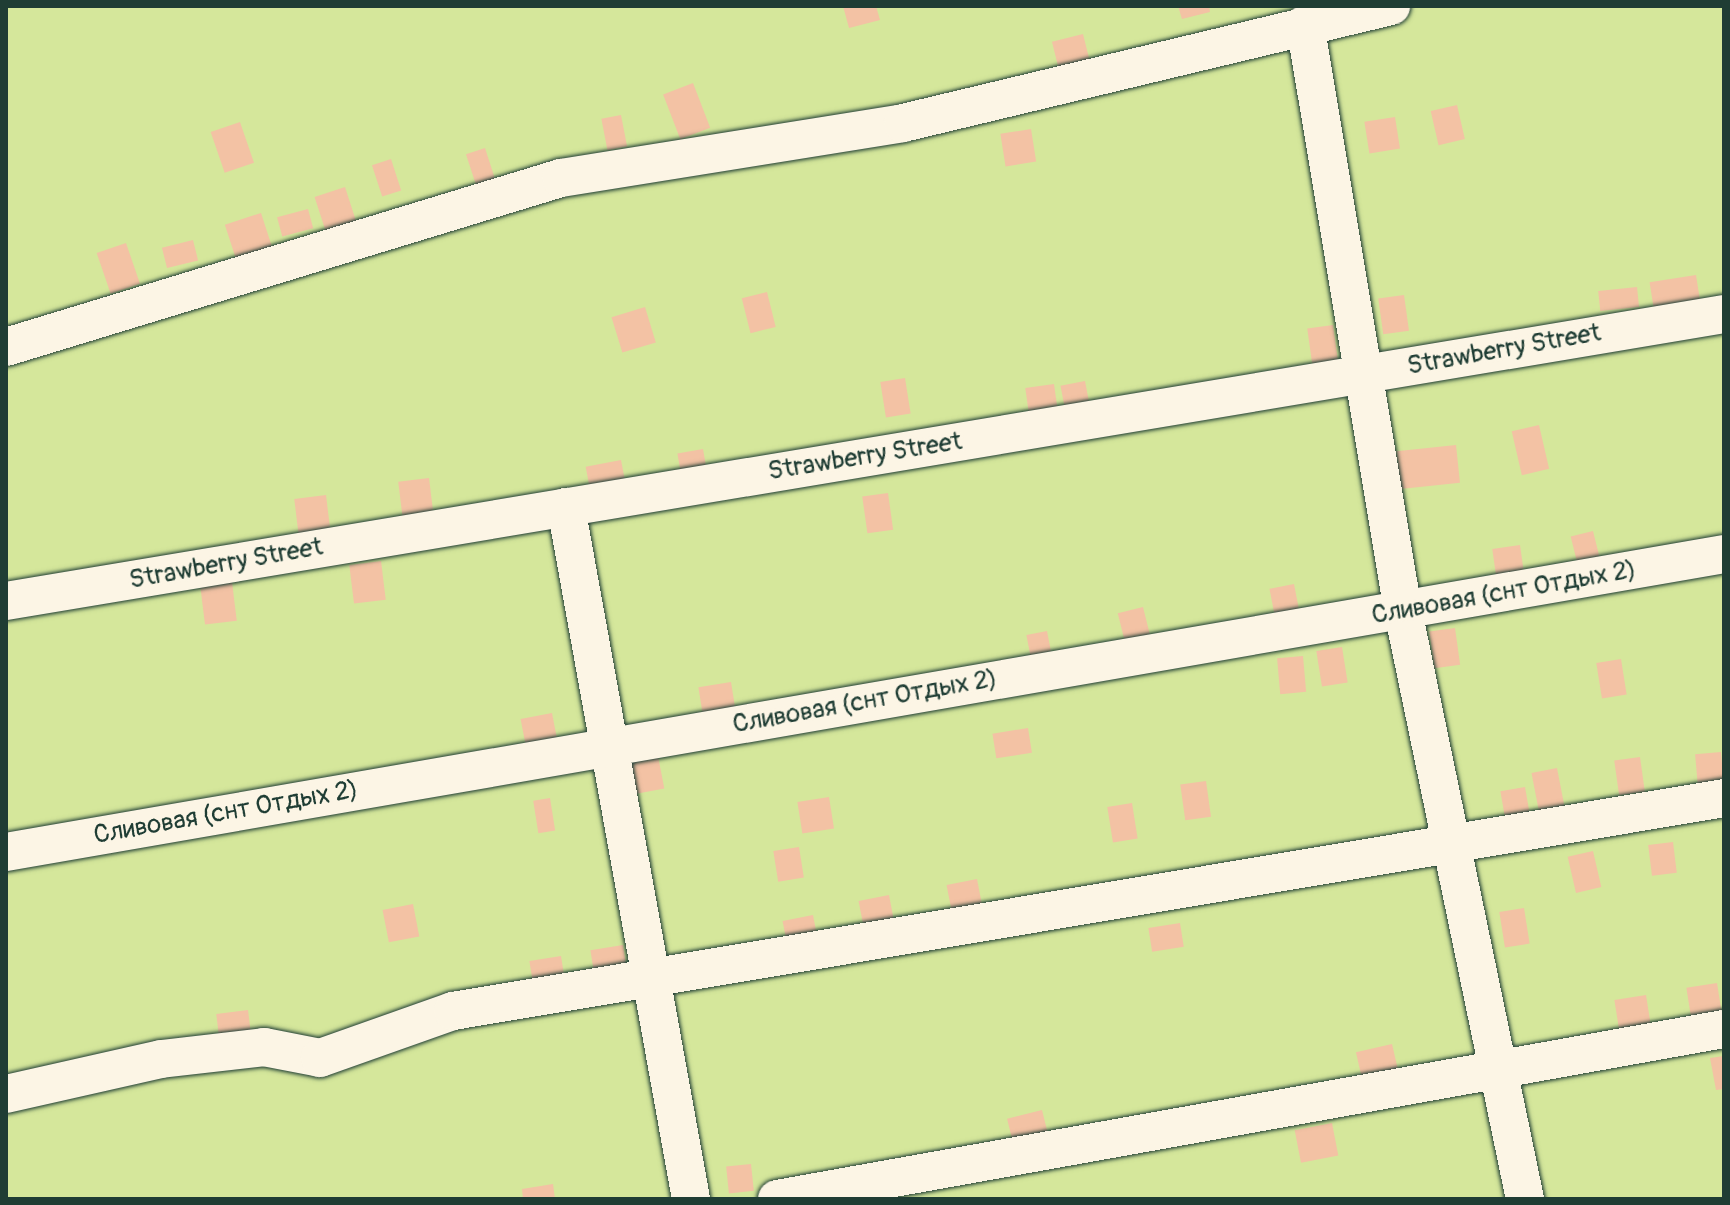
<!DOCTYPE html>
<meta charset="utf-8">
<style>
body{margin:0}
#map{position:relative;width:1730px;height:1205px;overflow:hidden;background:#fcf5e5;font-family:Pangolin,sans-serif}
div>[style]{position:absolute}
.green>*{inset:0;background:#d5e79b;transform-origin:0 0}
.building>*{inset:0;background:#f3c2a4;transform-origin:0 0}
.roads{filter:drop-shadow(0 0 2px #1f3d34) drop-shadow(0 0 2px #1f3d34)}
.minor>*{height:38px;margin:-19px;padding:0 19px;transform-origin:19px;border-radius:19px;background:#fcf5e5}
span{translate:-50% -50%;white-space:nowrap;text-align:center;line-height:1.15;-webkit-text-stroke:6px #fcf5e5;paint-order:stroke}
.street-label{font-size:26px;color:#1f3d34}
.frame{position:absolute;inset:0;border:8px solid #1f3d34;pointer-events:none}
</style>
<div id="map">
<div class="green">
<i style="left:6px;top:6px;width:1718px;height:1193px"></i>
</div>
<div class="building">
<i style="clip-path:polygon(843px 6px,876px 6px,880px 20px,849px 28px)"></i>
<i style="clip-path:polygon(1178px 6px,1209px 6px,1210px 12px,1182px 19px)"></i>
<i style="left:1083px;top:34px;width:33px;height:32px;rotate:76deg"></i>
<i style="left:693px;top:83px;width:48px;height:32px;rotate:69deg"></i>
<i style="left:1457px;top:105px;width:35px;height:27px;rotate:77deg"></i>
<i style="left:621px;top:115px;width:32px;height:20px;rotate:79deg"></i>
<i style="left:1395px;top:117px;width:32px;height:31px;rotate:81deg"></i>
<i style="left:240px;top:122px;width:43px;height:31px;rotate:71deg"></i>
<i style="left:1031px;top:129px;width:33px;height:31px;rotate:81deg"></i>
<i style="left:485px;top:148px;width:32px;height:20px;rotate:72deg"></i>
<i style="left:391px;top:159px;width:33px;height:20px;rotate:72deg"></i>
<i style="left:345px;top:187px;width:43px;height:32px;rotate:72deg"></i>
<i style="left:308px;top:209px;width:20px;height:32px;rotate:75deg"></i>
<i style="left:261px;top:213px;width:42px;height:38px;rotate:72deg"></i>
<i style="left:193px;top:240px;width:21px;height:32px;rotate:76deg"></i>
<i style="left:126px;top:243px;width:43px;height:31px;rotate:71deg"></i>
<i style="left:1696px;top:275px;width:26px;height:47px;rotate:81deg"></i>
<i style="left:1637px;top:287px;width:20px;height:39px;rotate:84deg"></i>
<i style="left:767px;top:292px;width:36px;height:26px;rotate:76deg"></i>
<i style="left:1404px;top:295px;width:36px;height:26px;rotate:82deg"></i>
<i style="left:645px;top:307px;width:37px;height:35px;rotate:73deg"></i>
<i style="left:1333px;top:325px;width:36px;height:26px;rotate:82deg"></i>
<i style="left:905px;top:378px;width:36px;height:25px;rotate:81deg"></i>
<i style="left:1085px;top:381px;width:26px;height:25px;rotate:79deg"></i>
<i style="left:1054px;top:384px;width:28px;height:29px;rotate:82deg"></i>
<i style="left:1539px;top:425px;width:45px;height:28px;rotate:77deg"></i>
<i style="left:1456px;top:445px;width:38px;height:60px;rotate:84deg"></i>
<i style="left:703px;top:449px;width:23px;height:26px;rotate:80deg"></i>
<i style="left:621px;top:460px;width:25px;height:36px;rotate:79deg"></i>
<i style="left:429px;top:478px;width:39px;height:31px;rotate:83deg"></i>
<i style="left:888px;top:493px;width:37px;height:26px;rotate:82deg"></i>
<i style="left:326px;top:495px;width:38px;height:32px;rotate:83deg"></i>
<i style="left:1593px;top:531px;width:34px;height:23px;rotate:76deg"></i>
<i style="left:1520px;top:545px;width:34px;height:28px;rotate:82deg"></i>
<i style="left:381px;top:561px;width:39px;height:32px;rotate:83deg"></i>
<i style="left:232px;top:582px;width:39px;height:32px;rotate:83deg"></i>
<i style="left:1294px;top:584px;width:37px;height:25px;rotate:79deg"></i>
<i style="left:1143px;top:607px;width:36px;height:26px;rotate:76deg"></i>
<i style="left:1455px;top:628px;width:37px;height:26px;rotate:82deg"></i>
<i style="left:1047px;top:631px;width:21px;height:21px;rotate:79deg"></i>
<i style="left:1342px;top:647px;width:36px;height:26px;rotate:81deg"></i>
<i style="left:1303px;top:656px;width:36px;height:26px;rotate:85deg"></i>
<i style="left:1621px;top:659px;width:36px;height:25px;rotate:81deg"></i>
<i style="left:731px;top:682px;width:33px;height:33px;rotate:81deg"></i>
<i style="left:552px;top:713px;width:33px;height:32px;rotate:79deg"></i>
<i style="left:1028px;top:728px;width:25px;height:36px;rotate:81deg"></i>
<i style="left:1721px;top:752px;width:37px;height:26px;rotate:85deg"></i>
<i style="left:658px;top:756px;width:33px;height:31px;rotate:79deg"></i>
<i style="left:1640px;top:757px;width:35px;height:26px;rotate:82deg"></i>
<i style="left:1557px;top:768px;width:47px;height:26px;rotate:79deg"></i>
<i style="left:1206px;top:781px;width:36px;height:26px;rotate:82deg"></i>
<i style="left:1525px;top:787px;width:34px;height:25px;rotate:80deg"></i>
<i style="left:829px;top:797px;width:32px;height:32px;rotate:81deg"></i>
<i style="left:550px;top:798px;width:33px;height:17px;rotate:81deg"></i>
<i style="left:1132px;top:803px;width:36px;height:25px;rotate:81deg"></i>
<i style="left:1673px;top:842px;width:31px;height:25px;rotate:83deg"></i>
<i style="left:799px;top:847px;width:31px;height:26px;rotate:81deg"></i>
<i style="left:1593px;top:851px;width:37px;height:26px;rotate:77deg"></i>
<i style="left:977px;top:879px;width:33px;height:31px;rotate:79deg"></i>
<i style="left:889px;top:895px;width:33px;height:31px;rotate:79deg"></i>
<i style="left:413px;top:904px;width:33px;height:31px;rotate:79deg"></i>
<i style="left:1524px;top:908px;width:36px;height:25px;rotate:81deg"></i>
<i style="left:813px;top:915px;width:33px;height:31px;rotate:79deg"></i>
<i style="left:1180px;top:923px;width:24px;height:32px;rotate:81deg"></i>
<i style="left:623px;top:945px;width:32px;height:33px;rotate:81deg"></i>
<i style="left:561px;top:956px;width:32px;height:32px;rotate:81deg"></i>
<i style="left:1717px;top:983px;width:32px;height:31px;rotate:81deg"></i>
<i style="left:1646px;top:995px;width:32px;height:32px;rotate:81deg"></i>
<i style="left:248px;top:1010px;width:26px;height:32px;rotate:83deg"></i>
<i style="left:1392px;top:1044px;width:26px;height:37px;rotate:77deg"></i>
<i style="clip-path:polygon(1724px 1056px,1724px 1089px,1716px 1090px,1710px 1058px)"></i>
<i style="left:1042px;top:1110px;width:25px;height:36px;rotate:76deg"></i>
<i style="left:1332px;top:1123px;width:33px;height:38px;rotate:79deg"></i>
<i style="left:751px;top:1164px;width:27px;height:25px;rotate:84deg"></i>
<i style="clip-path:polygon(553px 1184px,555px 1199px,523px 1199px,522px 1189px)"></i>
</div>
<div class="roads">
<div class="minor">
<i style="left:1305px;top:24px;width:595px;rotate:80.52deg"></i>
<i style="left:1403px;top:611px;width:601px;rotate:78.28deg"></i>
<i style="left:6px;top:347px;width:580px;rotate:-16.94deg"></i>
<i style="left:561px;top:178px;width:346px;rotate:-9.1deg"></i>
<i style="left:903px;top:123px;width:502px;rotate:-13.48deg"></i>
<i style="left:566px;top:507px;width:703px;rotate:79.76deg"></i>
<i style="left:6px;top:601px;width:1742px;rotate:-9.48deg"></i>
<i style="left:6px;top:852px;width:1744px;rotate:-9.84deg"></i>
<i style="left:6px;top:1094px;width:159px;rotate:-12.7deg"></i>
<i style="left:161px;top:1059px;width:104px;rotate:-6.6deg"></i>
<i style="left:264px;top:1047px;width:57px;rotate:11.1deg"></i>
<i style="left:320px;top:1058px;width:141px;rotate:-19.5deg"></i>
<i style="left:453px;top:1011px;width:1289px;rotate:-9.51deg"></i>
<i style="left:777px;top:1199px;width:962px;rotate:-10.18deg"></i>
</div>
</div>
<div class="street-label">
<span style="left:1504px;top:350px;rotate:-10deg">Strawberry Street</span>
<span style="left:865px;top:457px;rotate:-9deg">Strawberry Street</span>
<span style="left:226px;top:564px;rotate:-10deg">Strawberry Street</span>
<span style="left:1504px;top:593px;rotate:-10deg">Сливовая (снт Отдых 2)</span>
<span style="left:865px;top:702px;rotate:-10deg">Сливовая (снт Отдых 2)</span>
<span style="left:226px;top:813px;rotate:-10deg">Сливовая (снт Отдых 2)</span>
</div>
<div class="frame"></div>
</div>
